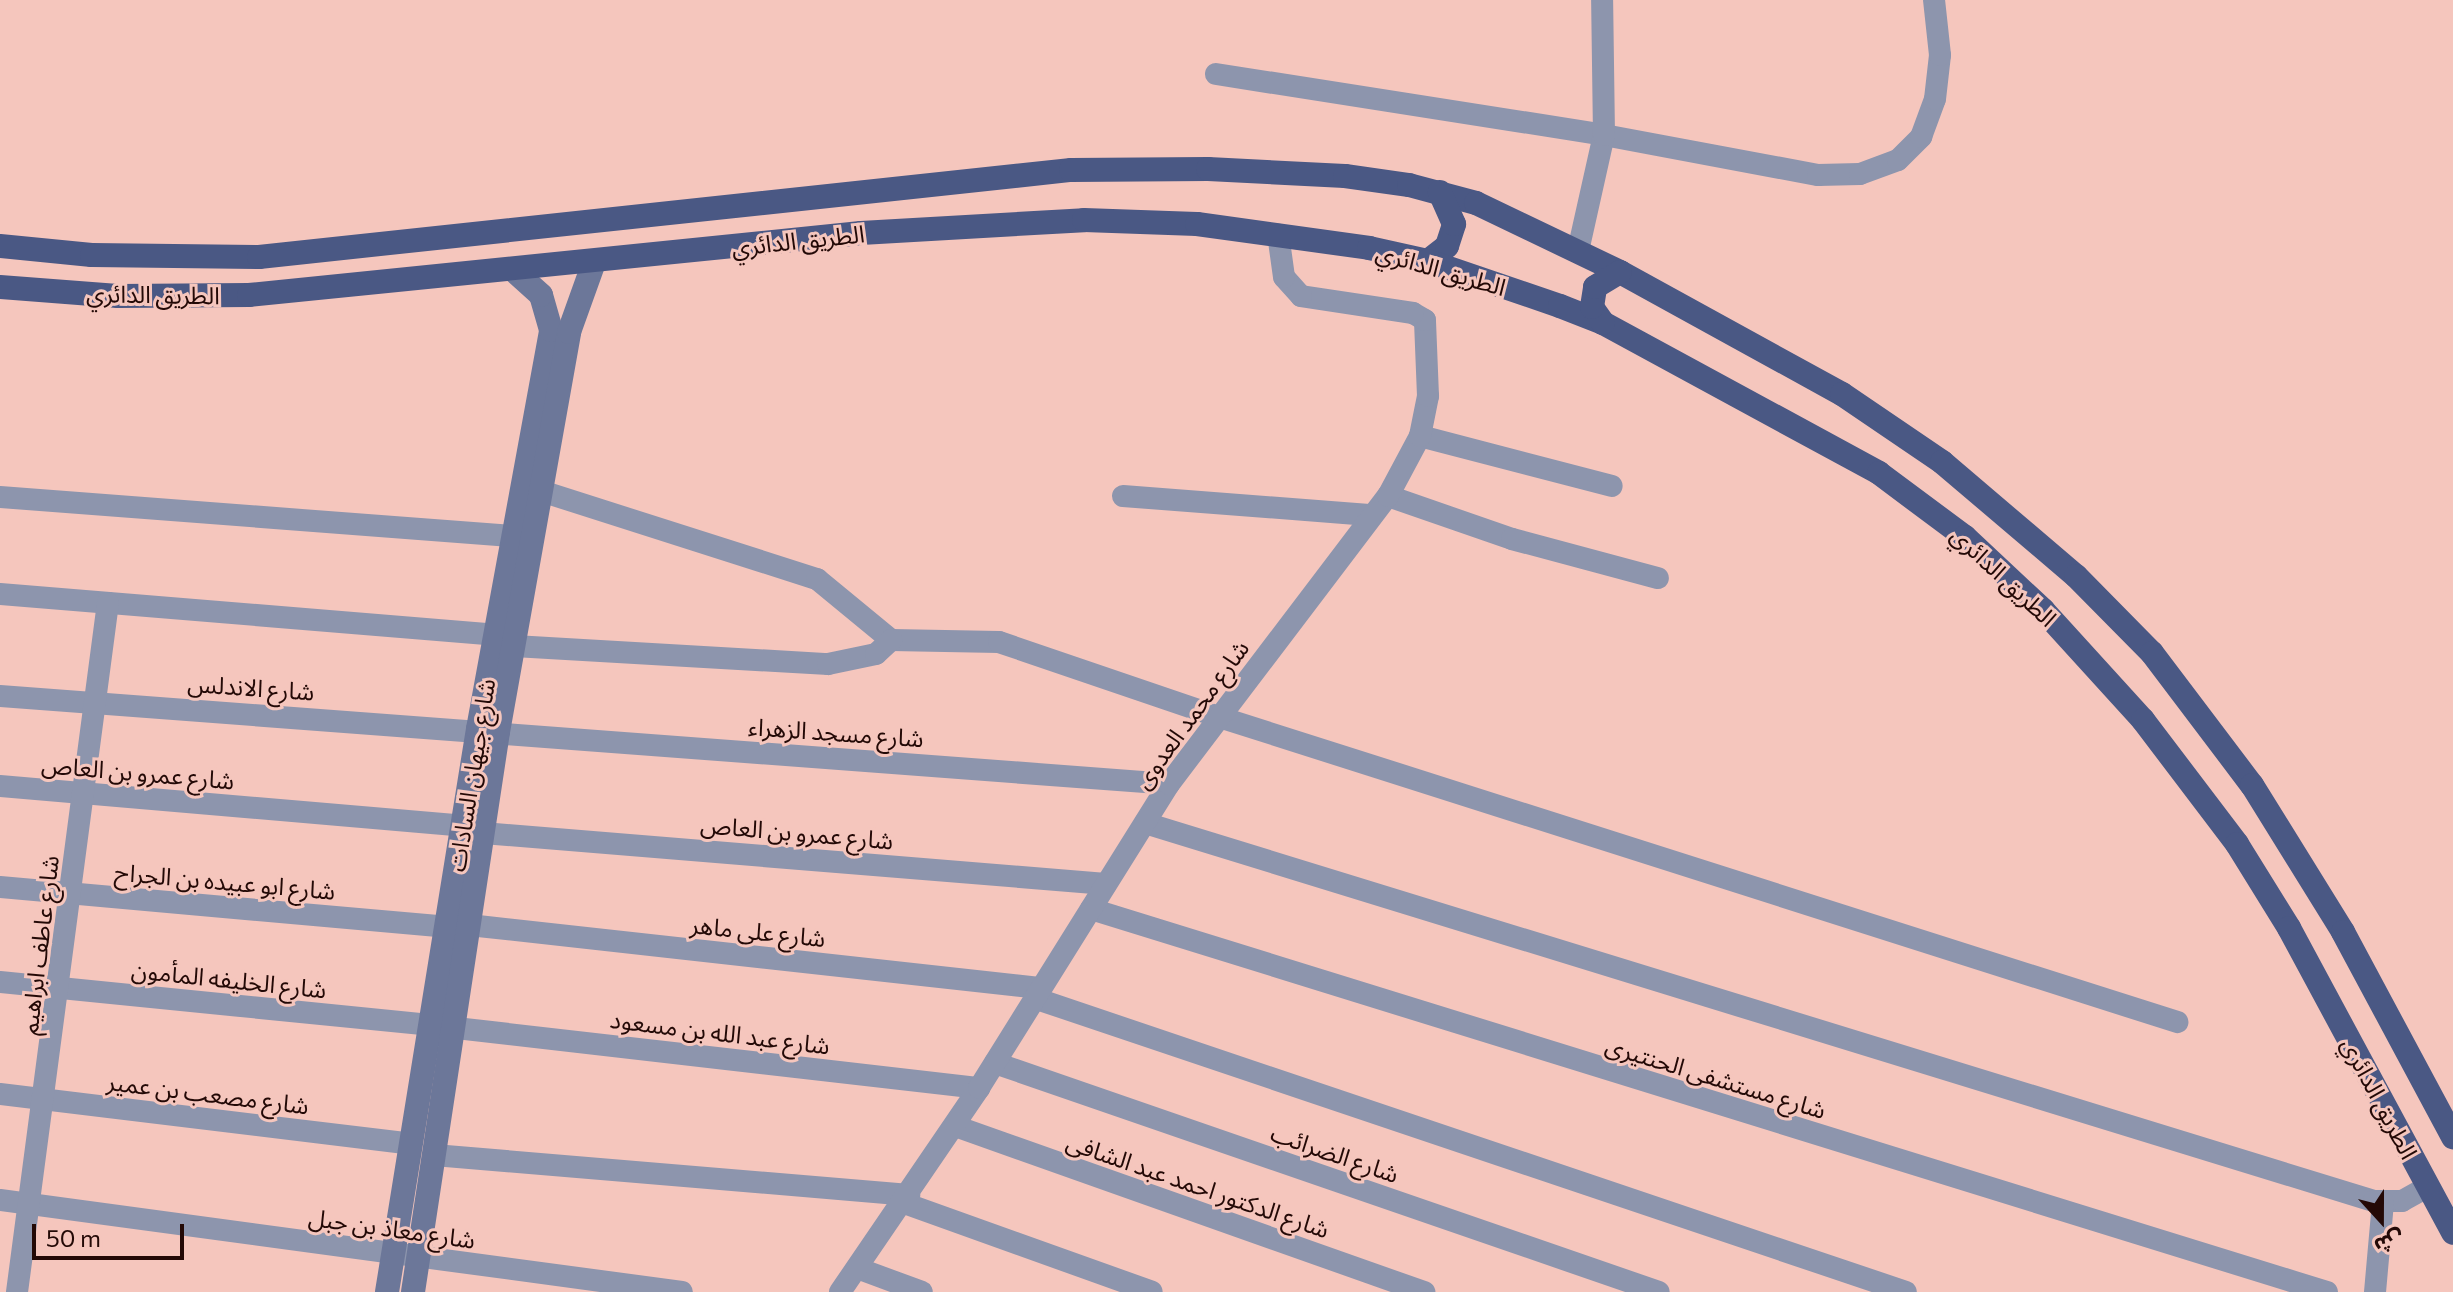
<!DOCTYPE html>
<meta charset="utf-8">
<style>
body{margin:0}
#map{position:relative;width:2453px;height:1292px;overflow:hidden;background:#f5c6bd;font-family:Commissioner,"Noto Sans Arabic",sans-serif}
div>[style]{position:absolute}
.minor>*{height:22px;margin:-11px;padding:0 11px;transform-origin:11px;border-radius:11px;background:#8d95ad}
.secondary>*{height:24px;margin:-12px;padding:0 12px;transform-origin:12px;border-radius:12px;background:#6c7799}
.trunk>*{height:24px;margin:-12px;padding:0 12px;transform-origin:12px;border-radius:12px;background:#4a5884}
span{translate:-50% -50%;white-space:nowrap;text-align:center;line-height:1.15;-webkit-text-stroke:6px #f5c6bd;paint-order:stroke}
.street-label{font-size:24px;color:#230906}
.north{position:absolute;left:2341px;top:1180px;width:80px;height:80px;-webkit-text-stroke:6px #f5c6bd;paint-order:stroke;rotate:159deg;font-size:22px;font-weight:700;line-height:32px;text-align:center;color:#230906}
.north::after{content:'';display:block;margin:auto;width:28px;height:36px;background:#230906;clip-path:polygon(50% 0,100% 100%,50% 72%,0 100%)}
.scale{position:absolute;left:32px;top:1224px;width:152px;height:36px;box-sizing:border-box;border:4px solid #230906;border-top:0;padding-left:10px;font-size:24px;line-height:28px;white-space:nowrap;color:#230906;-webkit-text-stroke:6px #f5c6bd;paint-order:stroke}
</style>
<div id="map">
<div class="minor">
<i style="left:1216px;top:74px;width:393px;rotate:8.9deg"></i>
<i style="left:1604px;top:135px;width:218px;rotate:10.6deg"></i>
<i style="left:1818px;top:175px;width:42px;rotate:-1.4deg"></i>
<i style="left:1860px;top:174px;width:40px;rotate:-20.2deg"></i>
<i style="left:1898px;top:160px;width:33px;rotate:-45deg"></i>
<i style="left:1921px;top:137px;width:40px;rotate:-69.8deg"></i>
<i style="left:1935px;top:99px;width:44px;rotate:-83.5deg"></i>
<i style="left:1940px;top:55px;width:55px;rotate:-96.2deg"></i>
<i style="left:1578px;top:251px;width:119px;rotate:-77.4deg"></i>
<i style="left:1604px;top:135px;width:135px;rotate:-90.8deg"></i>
<i style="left:1420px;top:436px;width:198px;rotate:14.6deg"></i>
<i style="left:541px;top:491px;width:290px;rotate:17.7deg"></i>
<i style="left:817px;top:579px;width:96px;rotate:39.5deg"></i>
<i style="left:891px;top:640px;width:108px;rotate:1.1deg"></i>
<i style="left:999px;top:642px;width:229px;rotate:18.8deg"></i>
<i style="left:1216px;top:716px;width:1009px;rotate:17.66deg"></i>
<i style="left:1123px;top:496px;width:250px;rotate:4.4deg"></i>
<i style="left:1388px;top:496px;width:131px;rotate:19.1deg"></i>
<i style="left:1512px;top:539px;width:151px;rotate:15deg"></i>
<i style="left:0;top:497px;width:513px;rotate:4.36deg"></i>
<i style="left:0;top:594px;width:497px;rotate:4.7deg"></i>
<i style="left:514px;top:646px;width:315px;rotate:3.3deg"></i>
<i style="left:828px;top:664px;width:49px;rotate:-11.8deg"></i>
<i style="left:876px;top:654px;width:21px;rotate:-43deg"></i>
<i style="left:0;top:696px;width:1172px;rotate:4.3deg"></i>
<i style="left:0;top:786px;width:465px;rotate:4.9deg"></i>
<i style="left:1145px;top:823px;width:1286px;rotate:17.1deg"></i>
<i style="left:2374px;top:1201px;width:28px"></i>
<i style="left:2402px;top:1201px;width:29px;rotate:-29deg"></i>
<i style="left:483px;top:833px;width:625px;rotate:4.68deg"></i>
<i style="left:0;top:887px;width:448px;rotate:5.1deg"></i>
<i style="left:1091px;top:909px;width:1294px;rotate:17.22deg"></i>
<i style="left:469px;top:925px;width:574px;rotate:6.3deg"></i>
<i style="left:0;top:982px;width:432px;rotate:5.7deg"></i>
<i style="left:430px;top:1025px;width:553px;rotate:6.55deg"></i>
<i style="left:1034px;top:998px;width:920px;rotate:18.63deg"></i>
<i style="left:995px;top:1063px;width:702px;rotate:19.03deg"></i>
<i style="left:0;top:1094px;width:414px;rotate:6.9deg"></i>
<i style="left:955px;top:1126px;width:498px;rotate:19.5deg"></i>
<i style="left:434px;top:1155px;width:477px;rotate:4.8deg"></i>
<i style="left:0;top:1200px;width:688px;rotate:7.68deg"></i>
<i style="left:904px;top:1203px;width:263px;rotate:19.7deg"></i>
<i style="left:857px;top:1268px;width:69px;rotate:20.3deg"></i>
<i style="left:17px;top:1292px;width:695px;rotate:-82.48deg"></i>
<i style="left:840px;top:1292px;width:247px;rotate:-55.7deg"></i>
<i style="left:979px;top:1088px;width:358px;rotate:-58deg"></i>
<i style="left:1169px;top:784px;width:362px;rotate:-52.8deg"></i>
<i style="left:1388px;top:496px;width:68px;rotate:-61.9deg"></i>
<i style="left:1420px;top:436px;width:41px;rotate:-78.7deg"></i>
<i style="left:1428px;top:396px;width:76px;rotate:-92.3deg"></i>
<i style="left:1425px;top:320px;width:14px;rotate:-150deg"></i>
<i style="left:1413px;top:313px;width:113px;rotate:-171.4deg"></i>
<i style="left:1301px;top:296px;width:25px;rotate:-132deg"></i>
<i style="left:1284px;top:277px;width:43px;rotate:-97.9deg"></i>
<i style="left:2375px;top:1292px;width:89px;rotate:-84.9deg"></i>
</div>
<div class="secondary">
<i style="left:387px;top:1292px;width:570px;rotate:-80.82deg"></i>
<i style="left:478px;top:729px;width:406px;rotate:-79.6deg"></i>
<i style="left:551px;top:330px;width:36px;rotate:-106deg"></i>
<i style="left:541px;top:295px;width:36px;rotate:-138deg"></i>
<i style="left:413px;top:1292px;width:566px;rotate:-81.37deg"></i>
<i style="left:498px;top:732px;width:406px;rotate:-79.9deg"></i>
<i style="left:569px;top:332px;width:74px;rotate:-70.3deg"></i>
</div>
<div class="trunk">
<i style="left:0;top:246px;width:92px;rotate:5.6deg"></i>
<i style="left:92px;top:255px;width:167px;rotate:0.7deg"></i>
<i style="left:259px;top:257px;width:817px;rotate:-6.12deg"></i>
<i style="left:1071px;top:170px;width:137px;rotate:-0.4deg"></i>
<i style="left:1208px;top:169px;width:137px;rotate:2.9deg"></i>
<i style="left:1345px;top:176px;width:65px;rotate:8deg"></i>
<i style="left:1409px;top:185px;width:69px;rotate:15deg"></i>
<i style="left:1476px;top:203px;width:160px;rotate:25.6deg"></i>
<i style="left:1620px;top:272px;width:253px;rotate:28.8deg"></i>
<i style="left:1842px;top:394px;width:121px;rotate:34.2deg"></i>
<i style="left:1942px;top:462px;width:176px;rotate:40.4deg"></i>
<i style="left:2076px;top:576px;width:108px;rotate:45.4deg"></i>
<i style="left:2152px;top:653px;width:166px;rotate:52.9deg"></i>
<i style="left:2252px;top:785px;width:173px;rotate:58.2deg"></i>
<i style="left:2343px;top:932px;width:233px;rotate:61.8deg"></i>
<i style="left:1428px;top:261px;width:24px;rotate:-38deg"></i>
<i style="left:1447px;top:246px;width:23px;rotate:-72deg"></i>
<i style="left:1454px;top:224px;width:35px;rotate:-114deg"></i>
<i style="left:0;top:287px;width:118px;rotate:4.4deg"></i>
<i style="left:118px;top:296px;width:131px;rotate:-0.4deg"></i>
<i style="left:249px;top:295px;width:615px;rotate:-5.78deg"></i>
<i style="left:861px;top:233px;width:223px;rotate:-3.3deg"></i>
<i style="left:1084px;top:220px;width:113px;rotate:2deg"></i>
<i style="left:1197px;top:224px;width:174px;rotate:7.9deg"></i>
<i style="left:1369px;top:248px;width:60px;rotate:12.4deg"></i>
<i style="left:1428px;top:261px;width:139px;rotate:18.8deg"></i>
<i style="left:1560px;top:306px;width:46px;rotate:21.6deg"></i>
<i style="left:1603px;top:323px;width:314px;rotate:28.5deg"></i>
<i style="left:1879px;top:473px;width:107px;rotate:36.7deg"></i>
<i style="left:1965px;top:537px;width:107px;rotate:43.1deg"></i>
<i style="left:2043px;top:610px;width:149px;rotate:47.7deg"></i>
<i style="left:2143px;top:720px;width:156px;rotate:52.8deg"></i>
<i style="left:2237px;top:844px;width:99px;rotate:58.2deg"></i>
<i style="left:2289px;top:928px;width:346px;rotate:61.7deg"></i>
<i style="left:1603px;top:323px;width:19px;rotate:-125deg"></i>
<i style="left:1592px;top:307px;width:20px;rotate:-81deg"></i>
<i style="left:1595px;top:287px;width:29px;rotate:-31deg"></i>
</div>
<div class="street-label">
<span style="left:798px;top:240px;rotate:-6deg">الطريق الدائري</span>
<span style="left:1441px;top:269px;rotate:16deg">الطريق الدائري</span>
<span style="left:153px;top:294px;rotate:1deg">الطريق الدائري</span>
<span style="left:2004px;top:576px;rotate:43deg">الطريق الدائري</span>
<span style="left:251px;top:687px;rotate:4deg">شارع الاندلس</span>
<span style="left:1191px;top:714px;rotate:-54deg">شارع محمد العدوى</span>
<span style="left:836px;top:732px;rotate:4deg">شارع مسجد الزهراء</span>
<span style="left:138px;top:772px;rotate:5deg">شارع عمرو بن العاص</span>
<span style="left:471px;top:775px;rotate:-81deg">شارع جيهان السادات</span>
<span style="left:797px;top:832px;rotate:5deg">شارع عمرو بن العاص</span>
<span style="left:225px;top:881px;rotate:5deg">شارع ابو عبيده بن الجراح</span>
<span style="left:758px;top:931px;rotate:6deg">شارع على ماهر</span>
<span style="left:39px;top:945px;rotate:-83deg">شارع عاطف ابراهيم</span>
<span style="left:229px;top:979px;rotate:6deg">شارع الخليفه المأمون</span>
<span style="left:720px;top:1032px;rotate:7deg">شارع عبد الله بن مسعود</span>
<span style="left:1716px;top:1077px;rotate:17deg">شارع مستشفى الحنتيرى</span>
<span style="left:208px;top:1093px;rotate:7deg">شارع مصعب بن عمير</span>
<span style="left:2380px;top:1098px;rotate:62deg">الطريق الدائري</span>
<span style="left:1335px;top:1153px;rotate:19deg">شارع الضرائب</span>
<span style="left:1198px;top:1185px;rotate:19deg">شارع الدكتور احمد عبد الشافى</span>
<span style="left:392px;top:1228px;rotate:8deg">شارع معاذ بن جبل</span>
</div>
<div class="north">ش</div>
<div class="scale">50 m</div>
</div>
